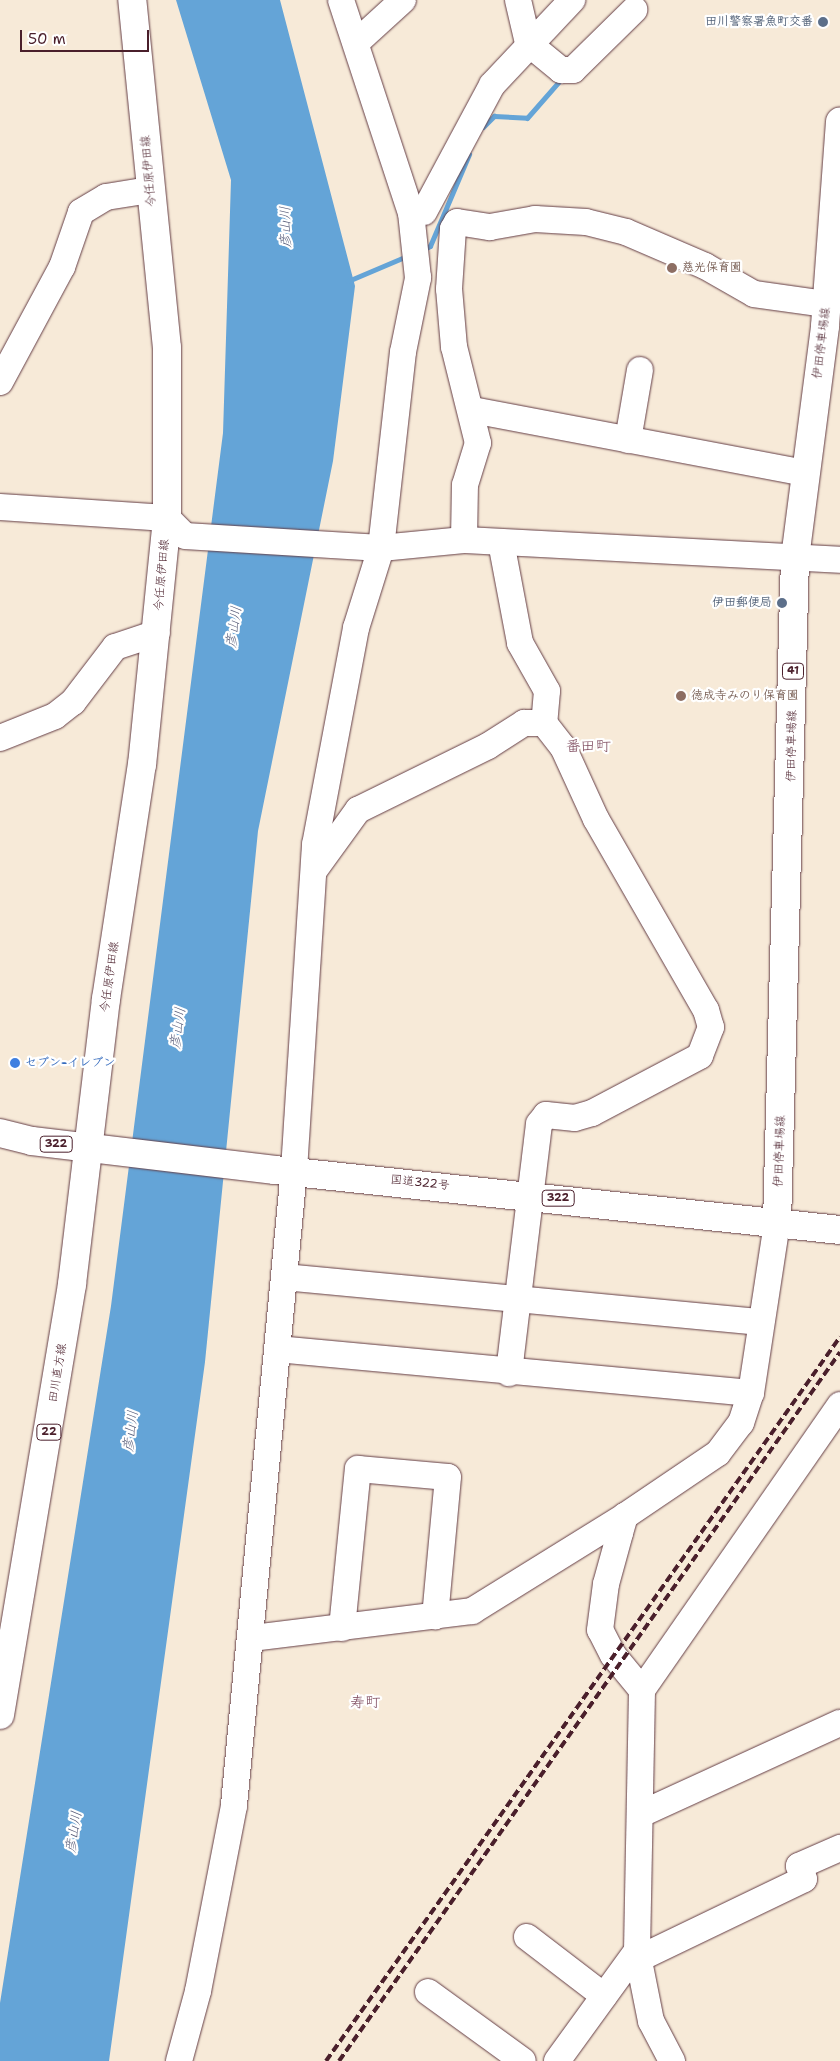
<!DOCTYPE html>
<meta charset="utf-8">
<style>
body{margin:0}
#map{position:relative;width:840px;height:2061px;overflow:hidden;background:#f7ead8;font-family:"Shantell Sans","Klee One",sans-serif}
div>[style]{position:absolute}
.water>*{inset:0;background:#64a4d7}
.stream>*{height:5px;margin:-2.5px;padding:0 2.5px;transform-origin:2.5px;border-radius:2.5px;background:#64a4d7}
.roads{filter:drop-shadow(0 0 1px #643d45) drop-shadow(0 0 1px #643d45)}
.minor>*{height:26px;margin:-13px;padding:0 13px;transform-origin:13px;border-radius:13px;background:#fff}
.major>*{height:28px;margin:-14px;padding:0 14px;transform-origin:14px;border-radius:14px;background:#fff}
.highway>*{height:28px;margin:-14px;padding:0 14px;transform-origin:14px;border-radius:14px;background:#fff}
.rail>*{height:4px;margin-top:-2px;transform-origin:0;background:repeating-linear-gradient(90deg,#4a1f2b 0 8px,transparent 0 12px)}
.dots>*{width:14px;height:14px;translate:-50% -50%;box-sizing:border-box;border:2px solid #fff;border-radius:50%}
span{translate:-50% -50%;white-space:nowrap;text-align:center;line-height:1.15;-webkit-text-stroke:4.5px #fff;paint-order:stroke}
.shield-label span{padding:1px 4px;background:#fff;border:1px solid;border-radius:4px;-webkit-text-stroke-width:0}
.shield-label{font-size:11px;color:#4a1f2b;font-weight:700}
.service-label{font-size:12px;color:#4e5e75;font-weight:700}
.right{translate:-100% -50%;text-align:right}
.street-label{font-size:12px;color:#4a1f2b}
.education-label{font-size:12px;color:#785e54;font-weight:700}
.left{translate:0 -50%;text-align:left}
.shop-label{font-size:12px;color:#366cbe;font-weight:700}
.water-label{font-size:14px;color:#565b78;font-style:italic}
.quarter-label{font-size:15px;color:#7b465a}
.scale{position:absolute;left:20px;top:30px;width:129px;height:22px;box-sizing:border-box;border:2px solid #4a1f2b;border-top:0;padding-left:6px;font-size:15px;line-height:18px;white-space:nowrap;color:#4a1f2b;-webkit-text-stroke:4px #fff;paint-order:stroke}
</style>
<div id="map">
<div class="water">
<i style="clip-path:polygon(176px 0,280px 0,355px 286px,333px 461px,258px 831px,205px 1362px,109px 2061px,0 2061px,0 2003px,111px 1306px,223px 433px,231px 180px)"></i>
</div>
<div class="stream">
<i style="left:483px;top:127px;width:16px;rotate:-45deg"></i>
<i style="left:494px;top:116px;width:33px;rotate:3deg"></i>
<i style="left:527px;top:118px;width:53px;rotate:-48.8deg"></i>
<i style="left:422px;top:250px;width:9px;rotate:-27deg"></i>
<i style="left:430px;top:246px;width:100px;rotate:-67deg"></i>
<i style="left:348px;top:281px;width:64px;rotate:-23deg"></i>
</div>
<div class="roads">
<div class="minor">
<i style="left:518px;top:0;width:44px;rotate:76.9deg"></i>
<i style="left:528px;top:43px;width:43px;rotate:39.3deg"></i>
<i style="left:561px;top:70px;width:12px"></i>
<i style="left:573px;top:70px;width:86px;rotate:-44.5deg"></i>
<i style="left:357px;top:42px;width:62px;rotate:-42.4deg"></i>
<i style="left:424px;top:212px;width:144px;rotate:-61.8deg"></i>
<i style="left:492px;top:85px;width:117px;rotate:-46.7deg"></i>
<i style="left:0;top:382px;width:131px;rotate:-61.7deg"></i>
<i style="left:62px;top:267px;width:58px;rotate:-70.9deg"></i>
<i style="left:81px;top:212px;width:29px;rotate:-31deg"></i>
<i style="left:106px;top:197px;width:45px;rotate:-9deg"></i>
<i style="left:472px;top:410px;width:338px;rotate:10.7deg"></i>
<i style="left:628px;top:440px;width:71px;rotate:-80.3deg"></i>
<i style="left:0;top:507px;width:167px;rotate:3.8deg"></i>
<i style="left:167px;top:518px;width:25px;rotate:45deg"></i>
<i style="left:185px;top:536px;width:196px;rotate:3.5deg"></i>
<i style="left:381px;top:548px;width:83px;rotate:-5.5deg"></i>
<i style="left:464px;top:540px;width:377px;rotate:3deg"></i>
<i style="left:464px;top:540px;width:55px;rotate:-89deg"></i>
<i style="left:465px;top:485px;width:44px;rotate:-72.8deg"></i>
<i style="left:478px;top:443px;width:99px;rotate:-104deg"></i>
<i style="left:454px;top:347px;width:58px;rotate:-94.9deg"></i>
<i style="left:449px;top:289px;width:60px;rotate:-86.2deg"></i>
<i style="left:453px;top:229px;width:8px;rotate:-60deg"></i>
<i style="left:457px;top:222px;width:33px;rotate:9deg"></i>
<i style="left:490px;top:227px;width:46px;rotate:-10.1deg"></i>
<i style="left:535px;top:219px;width:51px;rotate:3.4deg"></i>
<i style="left:586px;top:222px;width:41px;rotate:14deg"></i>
<i style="left:626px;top:232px;width:86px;rotate:23.3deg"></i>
<i style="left:705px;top:266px;width:56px;rotate:29.7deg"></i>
<i style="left:754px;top:294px;width:73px;rotate:7.9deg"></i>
<i style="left:501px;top:542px;width:103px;rotate:79.3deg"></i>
<i style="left:520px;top:643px;width:55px;rotate:60.6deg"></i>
<i style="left:547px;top:691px;width:32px;rotate:95deg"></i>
<i style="left:0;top:738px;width:59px;rotate:-21.8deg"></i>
<i style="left:55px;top:716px;width:23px;rotate:-38deg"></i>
<i style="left:73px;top:702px;width:69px;rotate:-52.6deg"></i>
<i style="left:115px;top:647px;width:44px;rotate:-18.4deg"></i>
<i style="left:316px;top:868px;width:72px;rotate:-54.1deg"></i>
<i style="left:358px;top:810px;width:145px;rotate:-26.2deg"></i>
<i style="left:488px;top:746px;width:43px;rotate:-32.6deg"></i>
<i style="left:524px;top:723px;width:20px"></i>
<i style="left:544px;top:723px;width:31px;rotate:52deg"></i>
<i style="left:563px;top:747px;width:79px;rotate:65.4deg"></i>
<i style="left:596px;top:819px;width:220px;rotate:60.1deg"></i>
<i style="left:706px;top:1010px;width:18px;rotate:74deg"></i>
<i style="left:711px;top:1027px;width:31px;rotate:111deg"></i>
<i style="left:700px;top:1056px;width:122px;rotate:152.2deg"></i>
<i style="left:592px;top:1113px;width:18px;rotate:164deg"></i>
<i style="left:575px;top:1118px;width:29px;rotate:-174deg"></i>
<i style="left:546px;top:1115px;width:11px;rotate:128deg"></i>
<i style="left:539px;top:1124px;width:251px;rotate:96.9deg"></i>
<i style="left:284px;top:1277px;width:479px;rotate:5.4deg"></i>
<i style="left:277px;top:1349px;width:476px;rotate:5.3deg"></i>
<i style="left:342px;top:1628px;width:160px;rotate:-84.3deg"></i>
<i style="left:358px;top:1469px;width:90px;rotate:5.1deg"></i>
<i style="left:448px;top:1477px;width:140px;rotate:95.3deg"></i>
<i style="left:252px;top:1638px;width:222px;rotate:-7deg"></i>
<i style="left:472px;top:1611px;width:180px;rotate:-31.8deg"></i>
<i style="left:642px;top:1690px;width:45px;rotate:-129.6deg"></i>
<i style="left:613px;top:1655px;width:28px;rotate:-117deg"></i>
<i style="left:600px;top:1630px;width:46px;rotate:-82.6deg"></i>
<i style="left:606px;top:1584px;width:53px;rotate:-74.6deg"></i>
<i style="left:620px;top:1533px;width:18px;rotate:-74deg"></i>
<i style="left:625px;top:1516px;width:112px;rotate:-34.1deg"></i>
<i style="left:718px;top:1453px;width:38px;rotate:-53deg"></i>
<i style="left:741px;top:1423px;width:32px;rotate:-72deg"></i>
<i style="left:751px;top:1393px;width:172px;rotate:-81.3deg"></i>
<i style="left:641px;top:1814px;width:219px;rotate:-24.6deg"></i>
<i style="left:527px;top:1937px;width:97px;rotate:37.5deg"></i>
<i style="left:638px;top:1959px;width:184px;rotate:-25.7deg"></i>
<i style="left:804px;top:1879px;width:14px;rotate:-111deg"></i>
<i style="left:799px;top:1866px;width:45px;rotate:-23.7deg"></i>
<i style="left:428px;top:1992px;width:117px;rotate:36deg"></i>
<i style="left:179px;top:2061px;width:73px;rotate:-74.8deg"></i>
<i style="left:198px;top:1991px;width:189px;rotate:-79deg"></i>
<i style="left:234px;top:1805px;width:638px;rotate:-84.6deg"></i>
<i style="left:294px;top:1170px;width:326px;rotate:-86.3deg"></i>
<i style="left:315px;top:845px;width:221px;rotate:-79.3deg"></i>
<i style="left:356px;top:628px;width:84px;rotate:-72.6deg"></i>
<i style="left:381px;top:548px;width:197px;rotate:-83.6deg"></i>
<i style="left:403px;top:352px;width:76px;rotate:-78.5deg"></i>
<i style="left:418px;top:278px;width:65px;rotate:-96.1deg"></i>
<i style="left:411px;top:213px;width:224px;rotate:-108.2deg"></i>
<i style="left:557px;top:2061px;width:136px;rotate:-54deg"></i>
<i style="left:672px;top:2061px;width:45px;rotate:-117.7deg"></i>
<i style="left:651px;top:2021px;width:71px;rotate:-101.3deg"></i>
<i style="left:637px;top:1951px;width:261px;rotate:-88.9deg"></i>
<i style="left:642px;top:1690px;width:347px;rotate:-55.2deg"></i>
</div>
<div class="major">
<i style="left:777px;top:1223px;width:665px;rotate:-88.45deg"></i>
<i style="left:795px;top:558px;width:234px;rotate:-82.6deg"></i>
<i style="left:825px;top:326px;width:205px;rotate:-85.8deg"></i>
<i style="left:0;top:1715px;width:437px;rotate:-80.5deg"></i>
<i style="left:72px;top:1284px;width:287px;rotate:-83.2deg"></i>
<i style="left:106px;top:999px;width:237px;rotate:-81.3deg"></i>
<i style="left:142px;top:765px;width:248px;rotate:-84.2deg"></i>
<i style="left:167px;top:518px;width:170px;rotate:-90deg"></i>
<i style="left:167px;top:348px;width:350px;rotate:-95.7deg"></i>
</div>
<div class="highway">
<i style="left:0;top:1133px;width:33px;rotate:14deg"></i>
<i style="left:32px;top:1141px;width:245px;rotate:6.8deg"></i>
<i style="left:275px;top:1170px;width:568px;rotate:6.06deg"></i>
</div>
</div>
<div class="rail">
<i style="left:326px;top:2061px;width:888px;rotate:-54.63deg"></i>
<i style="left:339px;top:2061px;width:868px;rotate:-54.75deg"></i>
</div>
<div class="dots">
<i style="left:823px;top:22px;background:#5c6f8a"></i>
<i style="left:672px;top:268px;background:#8d6e63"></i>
<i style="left:782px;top:603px;background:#5c6f8a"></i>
<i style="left:681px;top:696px;background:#8d6e63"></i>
<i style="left:15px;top:1063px;background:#3f7fe0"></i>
</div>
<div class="shield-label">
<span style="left:793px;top:671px">41</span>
<span style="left:56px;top:1144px">322</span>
<span style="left:558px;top:1198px">322</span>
<span style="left:49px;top:1432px">22</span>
</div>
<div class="service-label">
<span class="right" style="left:813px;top:22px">田川警察署魚町交番</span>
<span class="right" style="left:772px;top:603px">伊田郵便局</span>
</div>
<div class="street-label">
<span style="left:149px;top:171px;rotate:-95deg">今任原伊田線</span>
<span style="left:822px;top:343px;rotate:-83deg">伊田停車場線</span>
<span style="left:162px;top:575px;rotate:-85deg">今任原伊田線</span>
<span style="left:792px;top:746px;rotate:-89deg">伊田停車場線</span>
<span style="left:110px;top:977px;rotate:-82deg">今任原伊田線</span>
<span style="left:780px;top:1151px;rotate:-88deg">伊田停車場線</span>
<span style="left:420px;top:1183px;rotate:6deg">国道322号</span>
<span style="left:58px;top:1373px;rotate:-81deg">田川直方線</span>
</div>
<div class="education-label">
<span class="left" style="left:682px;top:268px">慈光保育園</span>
<span class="left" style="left:691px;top:696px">徳成寺みのり保育園</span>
</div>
<div class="shop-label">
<span class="left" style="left:25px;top:1063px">セブン-イレブン</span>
</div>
<div class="water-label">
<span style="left:285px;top:227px;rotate:-91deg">彦山川</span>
<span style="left:233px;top:627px;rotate:-82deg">彦山川</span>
<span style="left:177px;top:1028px;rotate:-82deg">彦山川</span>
<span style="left:130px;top:1431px;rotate:-83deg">彦山川</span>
<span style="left:73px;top:1832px;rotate:-81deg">彦山川</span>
</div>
<div class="quarter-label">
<span style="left:588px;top:747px">番田町</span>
<span style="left:365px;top:1703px">寿町</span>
</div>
<div class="scale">50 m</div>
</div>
